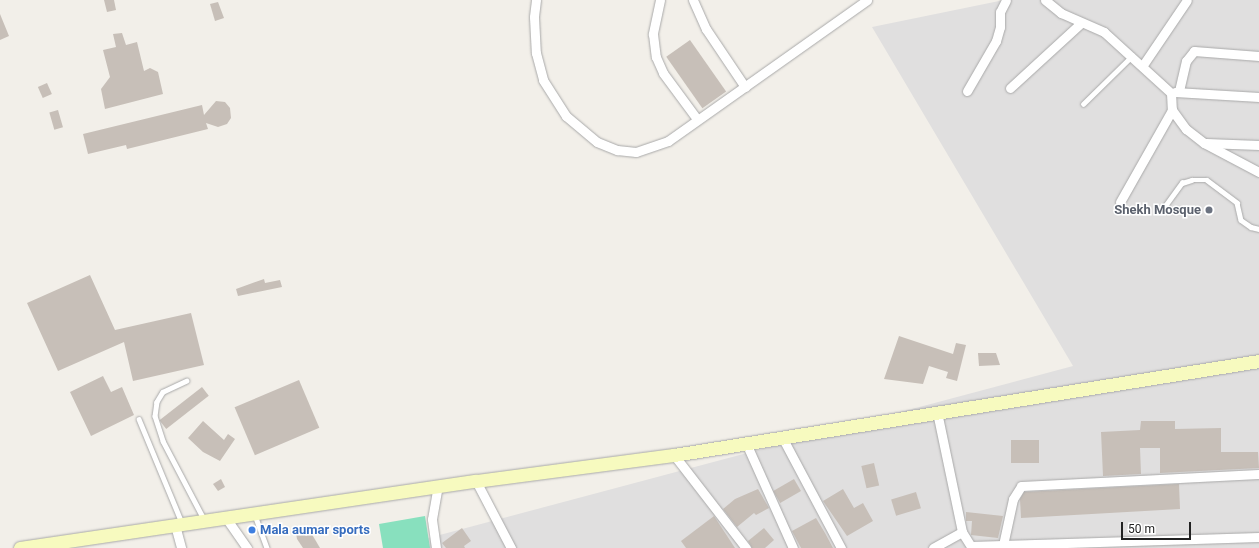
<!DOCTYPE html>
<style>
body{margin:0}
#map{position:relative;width:1259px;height:548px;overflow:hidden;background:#f2efe9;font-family:Roboto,sans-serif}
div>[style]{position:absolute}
.residential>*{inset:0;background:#e0dfdf}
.pitch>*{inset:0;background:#88e0be}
.building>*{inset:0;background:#c7bfb8;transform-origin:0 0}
.roads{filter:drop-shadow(0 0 1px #a9a9a9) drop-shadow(0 0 1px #a9a9a9)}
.lane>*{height:4.5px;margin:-2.25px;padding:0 2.25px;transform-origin:2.25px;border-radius:2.25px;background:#fff}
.street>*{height:9px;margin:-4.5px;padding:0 4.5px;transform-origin:4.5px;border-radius:4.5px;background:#fff}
.secondary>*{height:13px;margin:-6.5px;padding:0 6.5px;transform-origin:6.5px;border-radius:6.5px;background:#f7fabf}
.dots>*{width:11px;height:11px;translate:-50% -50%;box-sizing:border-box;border:2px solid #fff;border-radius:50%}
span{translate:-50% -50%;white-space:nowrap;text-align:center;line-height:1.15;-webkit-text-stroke:3px #fff;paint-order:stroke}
.worship-label{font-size:13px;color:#5b616d;font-weight:700}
.right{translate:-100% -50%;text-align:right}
.shop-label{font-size:13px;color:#366cbe;font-weight:700}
.left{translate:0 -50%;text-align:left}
.scale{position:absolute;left:1121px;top:522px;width:70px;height:18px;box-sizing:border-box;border:2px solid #222;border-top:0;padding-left:5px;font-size:12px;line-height:14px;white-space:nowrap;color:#222;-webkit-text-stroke:3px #fff;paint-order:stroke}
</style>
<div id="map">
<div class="residential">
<i style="clip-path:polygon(1004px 0,1259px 0,1259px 548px,391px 548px,1073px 366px,872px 27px)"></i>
</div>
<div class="pitch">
<i style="clip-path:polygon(425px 516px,430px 548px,383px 548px,379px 524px)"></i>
</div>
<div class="building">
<i style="clip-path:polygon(104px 0,114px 0,116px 10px,107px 12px)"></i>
<i style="clip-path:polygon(218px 2px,224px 18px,215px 21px,210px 4px)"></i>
<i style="clip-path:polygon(0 14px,9px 36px,0 40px)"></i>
<i style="clip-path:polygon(122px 33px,126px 45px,137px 42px,144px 71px,150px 68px,158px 72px,163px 94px,105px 109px,101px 89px,110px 77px,103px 50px,116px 47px,113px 34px)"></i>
<i style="left:690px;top:40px;width:63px;height:29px;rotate:55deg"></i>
<i style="left:47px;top:83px;width:12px;height:10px;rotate:66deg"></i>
<i style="clip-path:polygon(216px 101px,225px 102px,230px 108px,231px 118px,227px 124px,218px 127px,206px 123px,208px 129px,127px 149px,126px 145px,88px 154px,83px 134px,202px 105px,204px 115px)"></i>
<i style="left:58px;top:110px;width:18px;height:9px;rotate:74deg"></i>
<i style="clip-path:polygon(90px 275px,115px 330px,191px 313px,204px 365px,133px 381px,124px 342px,58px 371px,27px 303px)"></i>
<i style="clip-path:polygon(264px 279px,265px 283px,280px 280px,282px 287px,238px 296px,236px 289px)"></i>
<i style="clip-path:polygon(899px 336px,953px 354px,956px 343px,966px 345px,957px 381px,946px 378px,948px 372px,929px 366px,923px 384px,884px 379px)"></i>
<i style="clip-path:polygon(978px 353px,996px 353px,1000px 365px,979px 366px)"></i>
<i style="clip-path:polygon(103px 376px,111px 392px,122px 387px,134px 415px,91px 436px,70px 392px)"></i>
<i style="left:299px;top:380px;width:52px;height:70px;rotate:67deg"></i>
<i style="left:202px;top:387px;width:11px;height:54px;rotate:52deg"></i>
<i style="clip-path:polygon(203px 421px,224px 440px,228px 434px,235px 439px,220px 461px,203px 452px,188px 438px)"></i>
<i style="clip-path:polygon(1141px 421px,1175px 421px,1175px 429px,1221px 428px,1221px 452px,1258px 452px,1259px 468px,1160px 473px,1160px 448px,1140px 448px,1141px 474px,1103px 476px,1101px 432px,1140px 430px)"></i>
<i style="left:1011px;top:440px;width:28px;height:23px"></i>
<i style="left:874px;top:463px;width:23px;height:13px;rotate:77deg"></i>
<i style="clip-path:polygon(221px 479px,225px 487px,218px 491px,213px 484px)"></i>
<i style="left:794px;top:479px;width:14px;height:24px;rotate:60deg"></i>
<i style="clip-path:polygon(1179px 484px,1180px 509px,1021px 518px,1020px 499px,1024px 492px)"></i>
<i style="clip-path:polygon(758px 489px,769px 508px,756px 515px,754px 513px,737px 527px,723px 509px,735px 499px)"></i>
<i style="clip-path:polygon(843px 489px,854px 508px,863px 503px,873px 521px,847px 536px,823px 501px)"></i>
<i style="left:916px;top:492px;width:17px;height:26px;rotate:73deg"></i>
<i style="clip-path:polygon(966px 512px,1003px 516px,998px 538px,971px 535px,972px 521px,966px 521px)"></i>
<i style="clip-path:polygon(714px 516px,735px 548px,686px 548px,681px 541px)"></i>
<i style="clip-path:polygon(816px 518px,825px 533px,833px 548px,801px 548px,792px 531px)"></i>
<i style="clip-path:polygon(462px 528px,471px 541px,464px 546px,465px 548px,446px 548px,442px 543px)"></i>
<i style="clip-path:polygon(764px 528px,774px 540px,765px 548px,752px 548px,748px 541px)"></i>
<i style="clip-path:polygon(310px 531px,320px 548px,303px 548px,297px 539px,296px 533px)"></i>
</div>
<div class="roads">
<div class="lane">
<i style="left:1083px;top:104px;width:69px;rotate:-44.4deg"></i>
<i style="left:1165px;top:206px;width:29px;rotate:-54deg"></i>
<i style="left:1182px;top:183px;width:10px;rotate:-17deg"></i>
<i style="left:1192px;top:180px;width:15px"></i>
<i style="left:1207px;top:180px;width:38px;rotate:37deg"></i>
<i style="left:1237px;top:203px;width:17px;rotate:77deg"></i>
<i style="left:1241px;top:220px;width:12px;rotate:35deg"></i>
<i style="left:1251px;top:227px;width:8px;rotate:14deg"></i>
<i style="left:187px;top:381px;width:26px;rotate:155deg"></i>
<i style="left:163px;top:392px;width:12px;rotate:121deg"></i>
<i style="left:157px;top:402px;width:14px;rotate:98deg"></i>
<i style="left:155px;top:416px;width:26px;rotate:72deg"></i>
<i style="left:163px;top:441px;width:88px;rotate:62.3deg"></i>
<i style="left:139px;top:419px;width:113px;rotate:67.5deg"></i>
<i style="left:255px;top:515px;width:35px;rotate:70deg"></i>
</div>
<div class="street">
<i style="left:536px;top:0;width:17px;rotate:97deg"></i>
<i style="left:534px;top:17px;width:36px;rotate:87deg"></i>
<i style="left:536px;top:53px;width:28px;rotate:75deg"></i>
<i style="left:543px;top:80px;width:43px;rotate:57.4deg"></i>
<i style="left:566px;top:116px;width:40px;rotate:40deg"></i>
<i style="left:597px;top:142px;width:22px;rotate:22deg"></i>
<i style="left:617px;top:150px;width:19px;rotate:6deg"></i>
<i style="left:636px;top:152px;width:34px;rotate:-19deg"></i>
<i style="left:668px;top:141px;width:244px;rotate:-35.3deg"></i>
<i style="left:660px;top:0;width:35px;rotate:102deg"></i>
<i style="left:653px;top:34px;width:23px;rotate:83deg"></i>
<i style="left:656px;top:57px;width:17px;rotate:66deg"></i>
<i style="left:663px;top:73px;width:57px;rotate:53.5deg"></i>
<i style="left:693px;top:0;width:32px;rotate:66deg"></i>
<i style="left:706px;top:29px;width:70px;rotate:56.1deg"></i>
<i style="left:1045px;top:0;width:21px;rotate:39deg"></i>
<i style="left:1061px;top:13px;width:47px;rotate:23.8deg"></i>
<i style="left:1104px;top:32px;width:91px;rotate:42.3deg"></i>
<i style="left:1171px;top:93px;width:17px;rotate:87deg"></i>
<i style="left:1172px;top:110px;width:24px;rotate:54deg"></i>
<i style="left:1186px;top:129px;width:23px;rotate:38deg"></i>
<i style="left:1204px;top:143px;width:62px;rotate:27.8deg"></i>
<i style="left:1143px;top:65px;width:78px;rotate:-55.9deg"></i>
<i style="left:1010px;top:88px;width:96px;rotate:-42.5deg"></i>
<i style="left:967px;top:91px;width:58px;rotate:-59.9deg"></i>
<i style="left:996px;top:41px;width:15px;rotate:-74deg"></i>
<i style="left:1000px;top:27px;width:15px;rotate:-90deg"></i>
<i style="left:1000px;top:12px;width:13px;rotate:-63deg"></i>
<i style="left:1179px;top:91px;width:31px;rotate:-77deg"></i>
<i style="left:1186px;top:61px;width:13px;rotate:-51deg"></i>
<i style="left:1194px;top:51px;width:65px;rotate:4.4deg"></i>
<i style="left:1175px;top:92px;width:84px;rotate:3.4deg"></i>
<i style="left:1206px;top:143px;width:53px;rotate:2.2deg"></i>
<i style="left:1120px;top:202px;width:106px;rotate:-60.5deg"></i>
<i style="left:937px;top:412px;width:123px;rotate:78.2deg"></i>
<i style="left:962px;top:532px;width:19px;rotate:58deg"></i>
<i style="left:782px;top:437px;width:126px;rotate:62deg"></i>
<i style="left:746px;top:443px;width:115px;rotate:65.9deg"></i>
<i style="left:674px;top:455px;width:118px;rotate:52.3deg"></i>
<i style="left:476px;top:481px;width:76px;rotate:62.4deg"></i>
<i style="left:226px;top:518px;width:37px;rotate:55deg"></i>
<i style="left:175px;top:525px;width:24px;rotate:75deg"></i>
<i style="left:1003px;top:545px;width:47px;rotate:-77.7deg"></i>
<i style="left:1013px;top:499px;width:15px;rotate:-58deg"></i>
<i style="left:1021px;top:486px;width:238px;rotate:-2.9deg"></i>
<i style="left:971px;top:546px;width:288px;rotate:-1.8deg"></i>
<i style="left:436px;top:548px;width:29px;rotate:-98deg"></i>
<i style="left:432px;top:519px;width:34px;rotate:-80deg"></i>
<i style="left:933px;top:548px;width:33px;rotate:-29deg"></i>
</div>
<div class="secondary">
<i style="left:20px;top:548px;width:461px;rotate:-8.4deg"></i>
<i style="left:476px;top:481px;width:200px;rotate:-7.5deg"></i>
<i style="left:674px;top:455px;width:593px;rotate:-9.13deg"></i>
</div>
</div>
<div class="dots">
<i style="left:1209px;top:210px;background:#6b7280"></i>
<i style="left:252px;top:530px;background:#3f7fe0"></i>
</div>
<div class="worship-label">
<span class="right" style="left:1201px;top:210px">Shekh Mosque</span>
</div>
<div class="shop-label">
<span class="left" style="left:260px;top:530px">Mala aumar sports</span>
</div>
<div class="scale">50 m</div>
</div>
